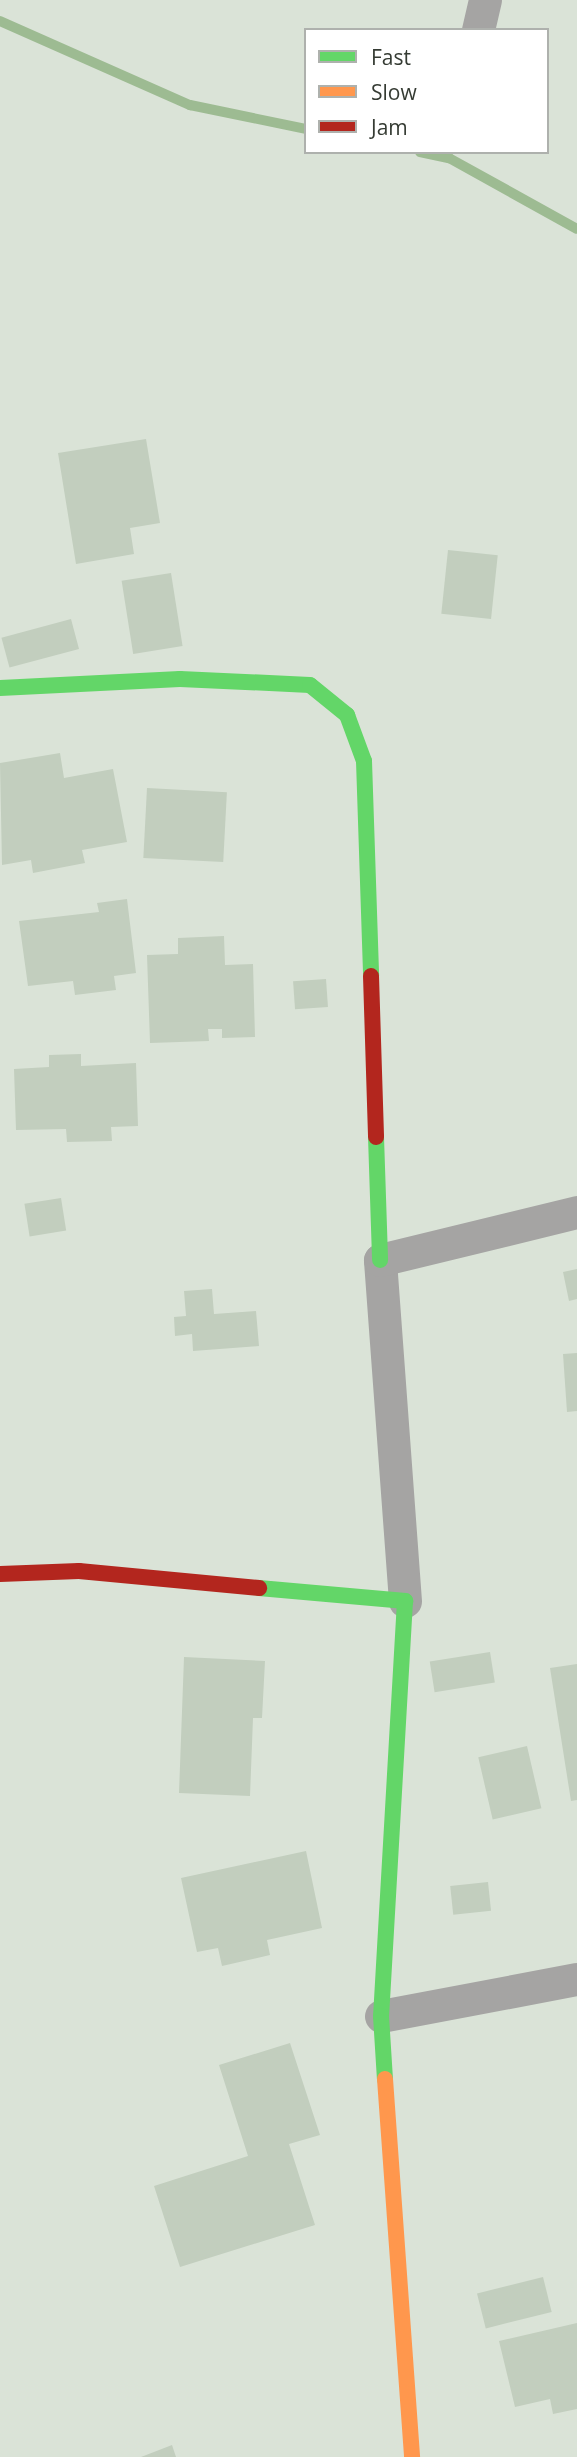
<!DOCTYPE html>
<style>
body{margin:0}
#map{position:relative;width:577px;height:2457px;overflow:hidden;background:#dae3d7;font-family:"Open Sans",sans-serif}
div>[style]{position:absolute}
.stream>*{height:10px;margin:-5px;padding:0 5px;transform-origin:5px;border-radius:5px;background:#9dbb92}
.building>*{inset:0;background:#c2cebe;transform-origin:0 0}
.street>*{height:33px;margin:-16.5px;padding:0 16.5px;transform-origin:16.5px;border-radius:16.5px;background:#a5a4a3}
.fast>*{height:16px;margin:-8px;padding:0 8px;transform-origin:8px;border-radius:8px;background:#63d668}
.slow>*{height:16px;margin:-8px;padding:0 8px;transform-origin:8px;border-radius:8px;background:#ff974d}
.jam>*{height:16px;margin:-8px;padding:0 8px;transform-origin:8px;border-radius:8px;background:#b3261e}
span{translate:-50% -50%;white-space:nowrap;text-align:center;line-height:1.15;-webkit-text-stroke:7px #fff;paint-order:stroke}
.legend{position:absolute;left:304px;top:28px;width:245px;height:126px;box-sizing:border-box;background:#fff;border:2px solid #aeb1ad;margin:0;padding:9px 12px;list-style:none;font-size:21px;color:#353b33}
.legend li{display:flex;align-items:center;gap:14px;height:35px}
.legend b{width:35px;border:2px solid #aeb1ad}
</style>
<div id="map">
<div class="stream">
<i style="left:0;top:21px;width:208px;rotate:23.9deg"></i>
<i style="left:190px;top:105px;width:118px;rotate:11.7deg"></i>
<i style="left:420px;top:152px;width:30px;rotate:12deg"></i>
<i style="left:449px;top:158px;width:146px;rotate:29deg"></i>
</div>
<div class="building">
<i style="clip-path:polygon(146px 439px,160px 523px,130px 528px,134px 554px,76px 564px,58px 453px)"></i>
<i style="left:448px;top:550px;width:50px;height:64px;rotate:6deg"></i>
<i style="left:171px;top:573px;width:74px;height:50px;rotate:81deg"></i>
<i style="left:71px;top:619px;width:31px;height:72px;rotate:75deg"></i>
<i style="clip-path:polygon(60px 753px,64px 778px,113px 769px,127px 842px,82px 850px,85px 863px,33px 873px,31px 860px,2px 865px,0 763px)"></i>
<i style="left:147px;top:788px;width:80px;height:70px;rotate:3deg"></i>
<i style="clip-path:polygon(127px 899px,136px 973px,114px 976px,116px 990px,75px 995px,73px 981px,28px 986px,19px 921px,99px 912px,97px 903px)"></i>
<i style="clip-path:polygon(224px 936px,225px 965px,253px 964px,255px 1037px,222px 1038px,222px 1029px,208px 1029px,209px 1041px,150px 1043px,147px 955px,178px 954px,178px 938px)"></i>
<i style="left:326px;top:979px;width:28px;height:33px;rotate:86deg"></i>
<i style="clip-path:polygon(81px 1054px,81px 1066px,136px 1063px,138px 1126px,111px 1127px,112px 1141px,67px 1142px,66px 1129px,16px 1130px,14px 1069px,49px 1067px,49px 1055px)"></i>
<i style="left:61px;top:1198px;width:33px;height:37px;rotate:81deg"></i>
<i style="clip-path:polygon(577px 1269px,577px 1299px,569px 1301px,563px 1272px)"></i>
<i style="clip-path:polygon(212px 1289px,214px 1314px,256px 1311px,259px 1346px,193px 1351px,192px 1334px,175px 1336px,174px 1317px,186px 1316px,184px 1291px)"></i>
<i style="clip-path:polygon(577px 1353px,577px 1411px,567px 1412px,563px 1354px)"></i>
<i style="left:490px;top:1652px;width:31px;height:61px;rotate:81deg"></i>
<i style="clip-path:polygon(184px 1657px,265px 1661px,262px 1718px,253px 1718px,250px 1796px,179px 1793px)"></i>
<i style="clip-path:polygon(577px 1664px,577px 1800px,571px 1801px,550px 1668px)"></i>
<i style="left:527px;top:1746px;width:64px;height:50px;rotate:77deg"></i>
<i style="clip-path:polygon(306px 1851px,322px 1928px,267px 1940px,270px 1955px,222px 1966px,218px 1948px,197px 1952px,181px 1878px)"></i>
<i style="left:488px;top:1882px;width:29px;height:38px;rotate:84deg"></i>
<i style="clip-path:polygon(290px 2043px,320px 2135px,289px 2144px,315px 2225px,180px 2267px,154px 2186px,248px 2156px,219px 2065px)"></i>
<i style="left:543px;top:2277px;width:36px;height:68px;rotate:76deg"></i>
<i style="clip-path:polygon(577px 2323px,577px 2409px,553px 2414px,550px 2399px,515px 2407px,499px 2341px)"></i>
<i style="clip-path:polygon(172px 2445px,176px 2457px,141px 2457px)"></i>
</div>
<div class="street">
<i style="left:478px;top:30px;width:31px;rotate:-77deg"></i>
<i style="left:405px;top:1601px;width:342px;rotate:-94.2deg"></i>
<i style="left:380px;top:1260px;width:203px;rotate:-13.7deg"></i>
<i style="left:381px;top:2016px;width:199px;rotate:-10.7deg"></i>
</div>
<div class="fast">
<i style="left:0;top:688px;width:180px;rotate:-2.9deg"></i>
<i style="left:180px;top:679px;width:130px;rotate:2.6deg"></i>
<i style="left:310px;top:685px;width:48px;rotate:39deg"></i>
<i style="left:347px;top:715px;width:49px;rotate:69.7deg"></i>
<i style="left:364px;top:761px;width:215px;rotate:88.1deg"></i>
<i style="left:376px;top:1137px;width:123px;rotate:88.1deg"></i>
<i style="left:259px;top:1588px;width:147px;rotate:5.1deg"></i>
<i style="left:405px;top:1601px;width:416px;rotate:93.3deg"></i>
<i style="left:381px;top:2016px;width:63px;rotate:86.4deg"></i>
</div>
<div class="slow">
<i style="left:385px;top:2079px;width:379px;rotate:85.9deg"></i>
</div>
<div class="jam">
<i style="left:371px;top:976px;width:161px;rotate:88.2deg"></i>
<i style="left:0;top:1574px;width:79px;rotate:-2.2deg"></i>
<i style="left:79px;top:1571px;width:181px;rotate:5.4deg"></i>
</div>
<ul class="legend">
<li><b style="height:9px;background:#63d668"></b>Fast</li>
<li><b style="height:9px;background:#ff974d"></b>Slow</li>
<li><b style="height:9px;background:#b3261e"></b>Jam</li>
</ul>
</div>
